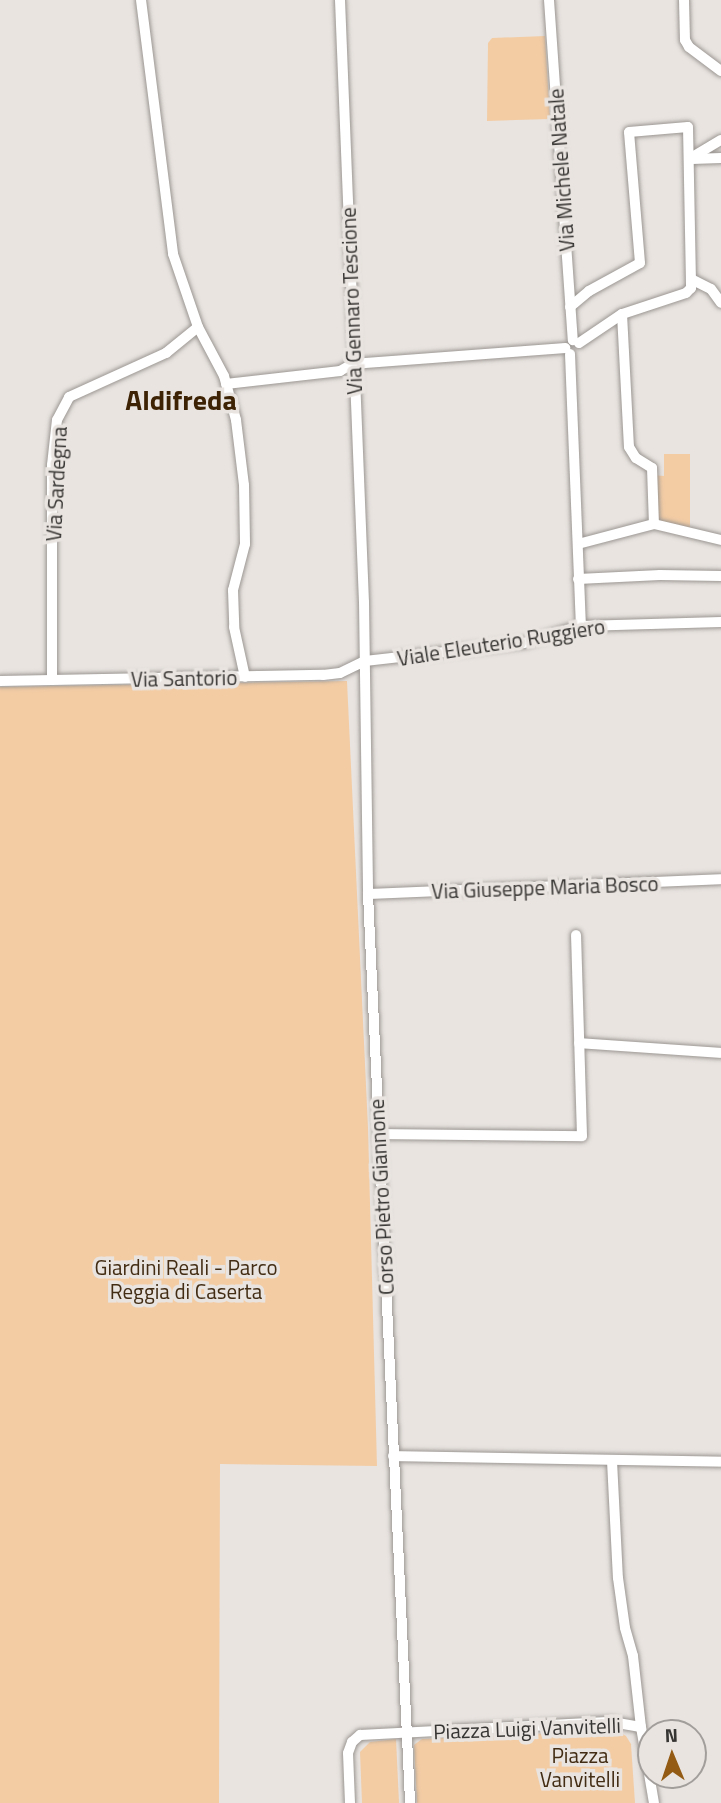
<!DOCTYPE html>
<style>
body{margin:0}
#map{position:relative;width:721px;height:1803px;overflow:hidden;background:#e9e4e0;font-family:"Titillium Web",sans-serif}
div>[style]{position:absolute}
.green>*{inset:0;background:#f3cca4}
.roads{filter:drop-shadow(0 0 2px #9b9692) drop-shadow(0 0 2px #9b9692)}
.minor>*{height:10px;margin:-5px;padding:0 5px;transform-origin:5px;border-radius:5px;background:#fff}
span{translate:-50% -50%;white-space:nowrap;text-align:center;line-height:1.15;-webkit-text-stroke:7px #e9e4e0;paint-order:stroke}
.street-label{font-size:21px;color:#373533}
.park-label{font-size:21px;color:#422c13}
.district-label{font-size:28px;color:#3d2303;font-weight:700}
.north{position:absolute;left:637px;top:1719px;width:70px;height:70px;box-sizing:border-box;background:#e9e4e0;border:2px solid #a29e9b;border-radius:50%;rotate:358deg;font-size:19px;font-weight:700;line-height:28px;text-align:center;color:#373533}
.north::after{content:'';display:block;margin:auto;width:24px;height:32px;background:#935b14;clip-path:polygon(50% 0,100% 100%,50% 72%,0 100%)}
</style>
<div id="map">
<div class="green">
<i style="clip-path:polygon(545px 36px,550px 119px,487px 121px,488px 43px,492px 38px)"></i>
<i style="clip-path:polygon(664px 454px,690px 454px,690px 533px,654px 524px,652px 475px,664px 476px)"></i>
<i style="clip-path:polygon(347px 681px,368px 1128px,377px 1466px,220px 1464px,219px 1803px,0 1803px,0 687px)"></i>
<i style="clip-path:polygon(616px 1730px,626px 1736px,631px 1744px,635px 1803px,417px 1803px,414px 1745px,422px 1739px)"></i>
<i style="clip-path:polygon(396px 1739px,399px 1803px,362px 1803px,360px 1752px,370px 1742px)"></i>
</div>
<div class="roads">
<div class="minor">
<i style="left:141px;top:0;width:256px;rotate:82.8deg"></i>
<i style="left:173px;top:254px;width:77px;rotate:71.1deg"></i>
<i style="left:198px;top:327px;width:55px;rotate:62deg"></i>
<i style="left:224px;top:376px;width:46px;rotate:74.7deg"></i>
<i style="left:236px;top:420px;width:65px;rotate:83deg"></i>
<i style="left:244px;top:485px;width:59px;rotate:89deg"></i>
<i style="left:245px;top:544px;width:48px;rotate:104.6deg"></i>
<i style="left:233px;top:590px;width:37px;rotate:88deg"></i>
<i style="left:234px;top:627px;width:51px;rotate:77.6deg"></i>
<i style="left:340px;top:0;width:602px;rotate:87.72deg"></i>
<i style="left:364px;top:602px;width:292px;rotate:89.2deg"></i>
<i style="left:368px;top:894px;width:910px;rotate:87.35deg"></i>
<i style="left:549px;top:0;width:341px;rotate:86deg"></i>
<i style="left:684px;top:0;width:40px;rotate:88.6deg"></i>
<i style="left:685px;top:40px;width:8px;rotate:60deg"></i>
<i style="left:689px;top:47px;width:40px;rotate:37deg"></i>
<i style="left:689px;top:159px;width:37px;rotate:-31deg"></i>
<i style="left:692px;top:159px;width:29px;rotate:-2deg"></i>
<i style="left:693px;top:280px;width:20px;rotate:27deg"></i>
<i style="left:711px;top:289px;width:17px;rotate:54deg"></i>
<i style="left:570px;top:307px;width:25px;rotate:-40deg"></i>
<i style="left:589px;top:291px;width:58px;rotate:-28.8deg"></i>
<i style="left:640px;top:263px;width:131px;rotate:-94.8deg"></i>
<i style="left:629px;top:132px;width:59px;rotate:-4.8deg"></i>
<i style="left:688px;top:127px;width:161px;rotate:88.9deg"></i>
<i style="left:691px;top:288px;width:7px;rotate:135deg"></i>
<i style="left:686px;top:293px;width:67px;rotate:161.8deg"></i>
<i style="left:622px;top:314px;width:52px;rotate:146deg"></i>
<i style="left:622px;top:314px;width:133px;rotate:87deg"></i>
<i style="left:629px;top:447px;width:13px;rotate:58deg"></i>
<i style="left:636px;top:458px;width:19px;rotate:32deg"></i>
<i style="left:652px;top:468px;width:56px;rotate:88deg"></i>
<i style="left:570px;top:354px;width:272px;rotate:87.7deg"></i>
<i style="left:226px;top:384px;width:115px;rotate:-6.5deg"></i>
<i style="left:340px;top:371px;width:14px;rotate:-30deg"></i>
<i style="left:352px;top:364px;width:214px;rotate:-4.3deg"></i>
<i style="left:578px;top:544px;width:79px;rotate:-14.7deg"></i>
<i style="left:654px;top:524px;width:69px;rotate:13.4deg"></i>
<i style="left:578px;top:579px;width:82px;rotate:-2.8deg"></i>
<i style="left:660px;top:575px;width:61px;rotate:0.9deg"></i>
<i style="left:52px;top:679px;width:214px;rotate:-90deg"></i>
<i style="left:52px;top:465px;width:45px;rotate:-83.7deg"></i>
<i style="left:57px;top:420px;width:26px;rotate:-62deg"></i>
<i style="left:69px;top:397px;width:107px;rotate:-24.4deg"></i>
<i style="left:166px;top:353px;width:41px;rotate:-39.1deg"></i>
<i style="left:0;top:681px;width:323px;rotate:-1.1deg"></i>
<i style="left:323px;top:675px;width:17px;rotate:-7deg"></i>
<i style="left:340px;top:673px;width:28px;rotate:-26deg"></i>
<i style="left:365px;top:661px;width:160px;rotate:-6.5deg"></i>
<i style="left:524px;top:643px;width:59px;rotate:-16.6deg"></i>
<i style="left:581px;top:626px;width:140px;rotate:-1.6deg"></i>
<i style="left:368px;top:894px;width:353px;rotate:-2.4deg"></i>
<i style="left:579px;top:1043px;width:142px;rotate:4deg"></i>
<i style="left:379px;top:1134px;width:203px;rotate:0.6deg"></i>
<i style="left:582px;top:1136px;width:201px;rotate:-91.7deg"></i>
<i style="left:393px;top:1456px;width:328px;rotate:1deg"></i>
<i style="left:612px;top:1461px;width:117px;rotate:87.1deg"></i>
<i style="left:618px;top:1578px;width:50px;rotate:82deg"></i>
<i style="left:625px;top:1628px;width:29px;rotate:74deg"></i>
<i style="left:633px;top:1656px;width:71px;rotate:83.6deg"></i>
<i style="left:350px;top:1803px;width:50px;rotate:-92.3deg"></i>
<i style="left:348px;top:1753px;width:12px;rotate:-70deg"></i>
<i style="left:352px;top:1742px;width:11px;rotate:-41deg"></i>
<i style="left:360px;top:1735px;width:252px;rotate:-3deg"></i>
<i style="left:612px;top:1722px;width:29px;rotate:10deg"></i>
<i style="left:641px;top:1727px;width:77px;rotate:80.3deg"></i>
</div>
</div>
<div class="street-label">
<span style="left:561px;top:170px;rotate:-94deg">Via Michele Natale</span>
<span style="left:351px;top:301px;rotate:-92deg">Via Gennaro Tescione</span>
<span style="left:56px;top:484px;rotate:-87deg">Via Sardegna</span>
<span style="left:501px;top:642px;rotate:-9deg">Viale Eleuterio Ruggiero</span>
<span style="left:184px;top:678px;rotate:-1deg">Via Santorio</span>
<span style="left:545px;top:887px;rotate:-2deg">Via Giuseppe Maria Bosco</span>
<span style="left:381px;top:1197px;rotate:-93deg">Corso Pietro Giannone</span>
<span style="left:527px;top:1728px;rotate:-2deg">Piazza Luigi Vanvitelli</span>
</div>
<div class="park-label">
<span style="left:186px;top:1279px">Giardini Reali - Parco<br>Reggia di Caserta</span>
<span style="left:580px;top:1767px">Piazza<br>Vanvitelli</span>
</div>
<div class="district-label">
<span style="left:181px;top:400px">Aldifreda</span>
</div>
<div class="north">N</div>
</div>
